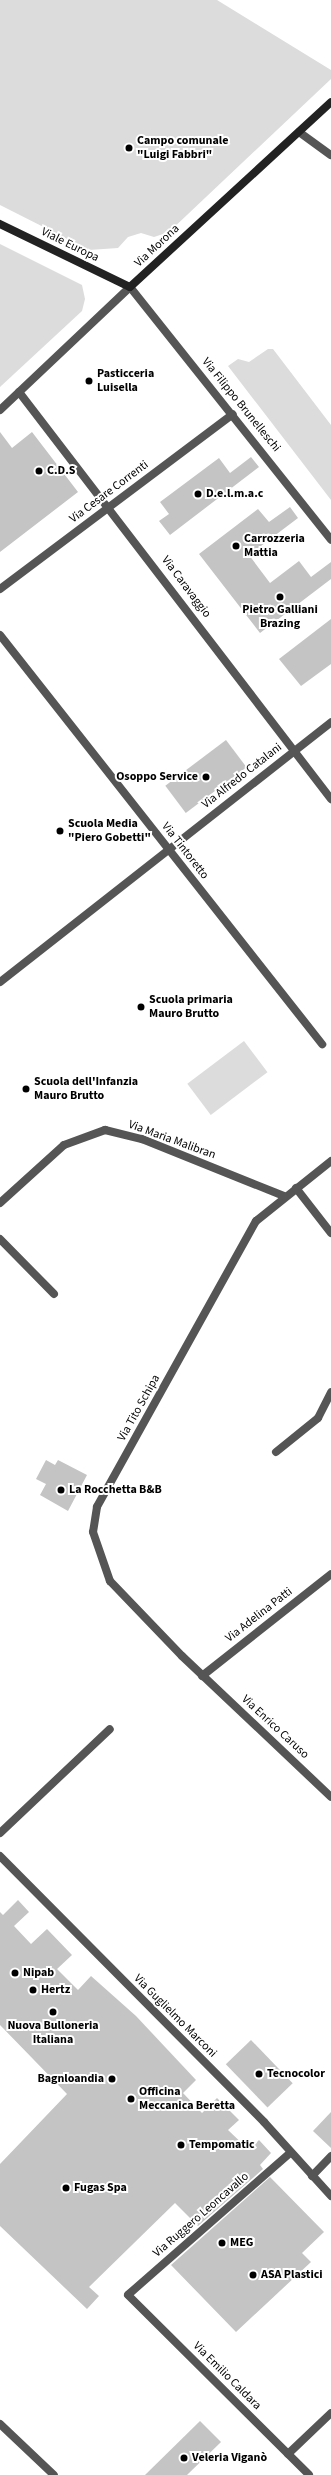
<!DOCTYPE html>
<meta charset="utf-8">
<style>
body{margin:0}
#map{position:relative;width:331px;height:2475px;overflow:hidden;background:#fff;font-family:"Source Sans 3",sans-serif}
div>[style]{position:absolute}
.green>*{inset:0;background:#dcdcdc;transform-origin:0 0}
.building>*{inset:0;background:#c4c4c4;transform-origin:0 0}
.street>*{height:8px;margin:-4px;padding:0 4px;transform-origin:4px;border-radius:4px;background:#555}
.secondary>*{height:8px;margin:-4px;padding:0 4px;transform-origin:4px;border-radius:4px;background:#222}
.dots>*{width:11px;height:11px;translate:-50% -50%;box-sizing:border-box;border:2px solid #fff;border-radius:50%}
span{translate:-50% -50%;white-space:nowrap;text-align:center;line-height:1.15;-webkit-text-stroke:4px #fff;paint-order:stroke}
.poi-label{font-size:12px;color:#000;font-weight:700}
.left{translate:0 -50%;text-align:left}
.right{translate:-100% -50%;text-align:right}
.street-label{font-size:12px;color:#000}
</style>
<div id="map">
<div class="green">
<i style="clip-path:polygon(0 0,217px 0,331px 70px,331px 79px,169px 232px,154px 237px,141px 233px,128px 237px,118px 248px,89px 250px,0 205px)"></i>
<i style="clip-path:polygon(0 244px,82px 285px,85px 299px,82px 311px,0 387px)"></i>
<i style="clip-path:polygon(268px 349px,273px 349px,331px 425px,331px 500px,228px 366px,238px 359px,249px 362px)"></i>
<i style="left:244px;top:1041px;width:39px;height:71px;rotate:53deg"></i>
</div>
<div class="building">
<i style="clip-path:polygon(0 432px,12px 448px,32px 432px,78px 492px,0 552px)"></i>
<i style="clip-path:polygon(251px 457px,259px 467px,170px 535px,159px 521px,169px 514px,160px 502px,219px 458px,230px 473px)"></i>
<i style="clip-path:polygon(290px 507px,298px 518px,249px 555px,270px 583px,299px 561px,311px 577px,331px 562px,331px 579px,260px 633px,199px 554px,258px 509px,269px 522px)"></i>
<i style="clip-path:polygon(331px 619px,331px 664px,301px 686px,279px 659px)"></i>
<i style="left:226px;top:740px;width:34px;height:76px;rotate:53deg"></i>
<i style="clip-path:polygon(46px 1460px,55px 1465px,58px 1460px,87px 1475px,68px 1511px,40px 1495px,46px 1484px,36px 1479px)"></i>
<i style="clip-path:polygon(18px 1900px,29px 1912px,14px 1926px,31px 1944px,47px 1929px,72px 1955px,57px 1969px,78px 1990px,91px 1976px,136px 2016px,196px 2080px,183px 2093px,202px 2113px,217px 2098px,239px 2120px,228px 2130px,249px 2150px,259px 2140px,271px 2153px,260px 2165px,263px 2169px,198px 2226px,175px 2203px,89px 2287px,99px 2296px,87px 2309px,0 2226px,0 2164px,67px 2094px,0 2025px,0 1912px,3px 1915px)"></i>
<i style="left:251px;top:2040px;width:60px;height:35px;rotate:46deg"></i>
<i style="clip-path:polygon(331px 2112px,331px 2148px,313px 2131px)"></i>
<i style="clip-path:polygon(270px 2177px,324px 2232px,302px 2253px,311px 2262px,236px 2332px,171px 2265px)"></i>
<i style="clip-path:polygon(200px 2421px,221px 2442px,187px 2475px,145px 2475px)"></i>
</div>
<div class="street">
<i style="left:299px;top:132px;width:39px;rotate:36deg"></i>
<i style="left:19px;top:392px;width:513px;rotate:52.53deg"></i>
<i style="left:0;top:410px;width:179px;rotate:-43.4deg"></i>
<i style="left:130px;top:287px;width:323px;rotate:51.5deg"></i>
<i style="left:0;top:589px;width:291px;rotate:-36.9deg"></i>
<i style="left:0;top:635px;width:521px;rotate:51.79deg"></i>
<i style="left:0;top:982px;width:421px;rotate:-38.1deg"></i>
<i style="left:331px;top:1161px;width:96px;rotate:141.3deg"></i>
<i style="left:256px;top:1221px;width:327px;rotate:119.1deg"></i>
<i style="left:97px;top:1507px;width:25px;rotate:99deg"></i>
<i style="left:93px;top:1532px;width:52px;rotate:70.9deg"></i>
<i style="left:110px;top:1581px;width:104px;rotate:46.2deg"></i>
<i style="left:182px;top:1656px;width:205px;rotate:43.4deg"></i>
<i style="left:296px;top:1188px;width:57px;rotate:52.1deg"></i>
<i style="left:0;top:1203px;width:86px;rotate:-42.2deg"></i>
<i style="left:64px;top:1145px;width:44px;rotate:-20.1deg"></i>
<i style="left:105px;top:1130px;width:38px;rotate:14deg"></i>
<i style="left:142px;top:1139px;width:153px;rotate:21.9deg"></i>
<i style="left:0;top:1239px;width:77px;rotate:45.5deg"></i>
<i style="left:276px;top:1452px;width:54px;rotate:-39deg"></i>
<i style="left:318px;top:1418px;width:29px;rotate:-63deg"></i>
<i style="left:202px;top:1676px;width:164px;rotate:-38.3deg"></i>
<i style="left:0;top:1833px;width:151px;rotate:-43.4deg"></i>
<i style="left:0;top:1856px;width:375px;rotate:45.2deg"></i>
<i style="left:264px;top:2122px;width:100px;rotate:47.8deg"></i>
<i style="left:290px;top:2153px;width:215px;rotate:138.8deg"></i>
<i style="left:128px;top:2295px;width:255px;rotate:44.8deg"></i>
<i style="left:312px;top:2176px;width:28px;rotate:-46deg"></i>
<i style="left:0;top:2424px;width:74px;rotate:43.4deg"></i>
<i style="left:288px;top:2454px;width:59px;rotate:-43.6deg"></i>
</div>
<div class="secondary">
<i style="left:0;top:224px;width:144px;rotate:25.9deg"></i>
<i style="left:130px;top:287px;width:273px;rotate:-42.6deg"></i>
</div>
<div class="dots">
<i style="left:129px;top:148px;background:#000"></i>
<i style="left:89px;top:381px;background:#000"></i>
<i style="left:39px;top:471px;background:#000"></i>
<i style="left:198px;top:494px;background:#000"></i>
<i style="left:236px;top:546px;background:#000"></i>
<i style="left:280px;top:597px;background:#000"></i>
<i style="left:206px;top:777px;background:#000"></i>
<i style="left:60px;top:831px;background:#000"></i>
<i style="left:141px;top:1007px;background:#000"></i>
<i style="left:26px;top:1089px;background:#000"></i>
<i style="left:61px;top:1490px;background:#000"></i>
<i style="left:15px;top:1973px;background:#000"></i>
<i style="left:33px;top:1990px;background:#000"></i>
<i style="left:53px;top:2012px;background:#000"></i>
<i style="left:259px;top:2074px;background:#000"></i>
<i style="left:112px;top:2079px;background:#000"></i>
<i style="left:131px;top:2099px;background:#000"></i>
<i style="left:181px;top:2145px;background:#000"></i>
<i style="left:66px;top:2188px;background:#000"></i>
<i style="left:222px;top:2243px;background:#000"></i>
<i style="left:253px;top:2275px;background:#000"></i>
<i style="left:184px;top:2458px;background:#000"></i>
</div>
<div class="poi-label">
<span class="left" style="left:137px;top:148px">Campo comunale<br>"Luigi Fabbri"</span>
<span class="left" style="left:97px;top:381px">Pasticceria<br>Luisella</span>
<span class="left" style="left:47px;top:471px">C.D.S</span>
<span class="left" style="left:206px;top:494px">D.e.l.m.a.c</span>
<span class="left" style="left:244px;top:546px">Carrozzeria<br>Mattia</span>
<span style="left:280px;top:617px">Pietro Galliani<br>Brazing</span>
<span class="right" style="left:198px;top:777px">Osoppo Service</span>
<span class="left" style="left:68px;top:831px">Scuola Media<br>"Piero Gobetti"</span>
<span class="left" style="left:149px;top:1007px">Scuola primaria<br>Mauro Brutto</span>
<span class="left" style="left:34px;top:1089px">Scuola dell'Infanzia<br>Mauro Brutto</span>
<span class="left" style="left:69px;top:1490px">La Rocchetta B&amp;B</span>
<span class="left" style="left:23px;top:1973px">Nipab</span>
<span class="left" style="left:41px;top:1990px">Hertz</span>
<span style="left:53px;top:2033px">Nuova Bulloneria<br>Italiana</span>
<span class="left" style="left:267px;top:2074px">Tecnocolor</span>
<span class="right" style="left:104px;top:2079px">Bagnloandia</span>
<span class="left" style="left:139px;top:2099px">Officina<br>Meccanica Beretta</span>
<span class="left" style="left:189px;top:2145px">Tempomatic</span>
<span class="left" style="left:74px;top:2188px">Fugas Spa</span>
<span class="left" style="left:230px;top:2243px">MEG</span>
<span class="left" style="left:261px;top:2275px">ASA Plastici</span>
<span class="left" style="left:192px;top:2458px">Veleria Viganò</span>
</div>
<div class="street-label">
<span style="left:70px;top:245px;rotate:26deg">Viale Europa</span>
<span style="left:157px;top:246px;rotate:-43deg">Via Morona</span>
<span style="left:241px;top:405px;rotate:51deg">Via Filippo Brunelleschi</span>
<span style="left:109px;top:492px;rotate:-37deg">Via Cesare Correnti</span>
<span style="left:186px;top:587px;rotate:53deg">Via Caravaggio</span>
<span style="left:242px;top:776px;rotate:-38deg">Via Alfredo Catalani</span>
<span style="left:185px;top:851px;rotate:52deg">Via Tintoretto</span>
<span style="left:172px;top:1140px;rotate:20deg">Via Maria Malibran</span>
<span style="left:139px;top:1408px;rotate:-61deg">Via Tito Schipa</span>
<span style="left:259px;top:1615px;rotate:-38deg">Via Adelina Patti</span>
<span style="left:275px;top:1727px;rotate:43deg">Via Enrico Caruso</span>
<span style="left:175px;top:2016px;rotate:45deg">Via Guglielmo Marconi</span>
<span style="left:201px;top:2215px;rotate:-41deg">Via Ruggero Leoncavallo</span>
<span style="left:227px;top:2376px;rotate:45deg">Via Emilio Caldara</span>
</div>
</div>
